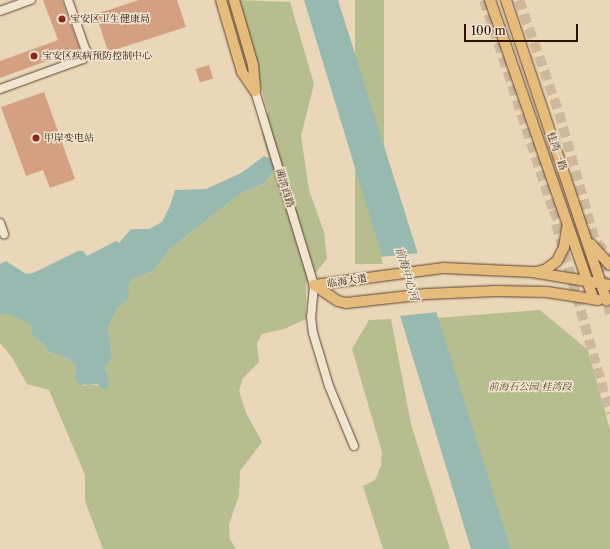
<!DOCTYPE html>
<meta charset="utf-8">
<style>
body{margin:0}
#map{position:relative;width:610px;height:549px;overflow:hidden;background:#ead7b8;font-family:"Libre Caslon Text","Noto Serif SC",serif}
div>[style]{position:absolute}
.green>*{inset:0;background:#b6be8f;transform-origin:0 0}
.water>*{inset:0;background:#98b9b0}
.pier>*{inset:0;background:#ead7b8}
.building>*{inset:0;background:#d5a082;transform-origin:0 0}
.major-tunnel>*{height:10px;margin-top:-5px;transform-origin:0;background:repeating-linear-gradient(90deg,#ceb99c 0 10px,transparent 0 15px)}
.roads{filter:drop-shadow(0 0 1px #5d432e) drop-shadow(0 0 1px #5d432e)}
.minor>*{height:8px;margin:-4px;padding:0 4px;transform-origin:4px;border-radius:4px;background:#f1e5d1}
.major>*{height:10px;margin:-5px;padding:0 5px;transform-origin:5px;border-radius:5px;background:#e5bc7c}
.dots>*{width:11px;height:11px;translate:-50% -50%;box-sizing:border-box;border:2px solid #f1e5d1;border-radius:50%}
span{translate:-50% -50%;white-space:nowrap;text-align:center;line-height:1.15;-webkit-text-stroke:3px #f1e5d1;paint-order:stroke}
.poi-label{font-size:10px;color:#2e1200}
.left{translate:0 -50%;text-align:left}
.street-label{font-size:10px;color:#2e1200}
.park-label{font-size:10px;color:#57462b;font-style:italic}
.water-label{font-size:11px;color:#534c3e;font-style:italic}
.scale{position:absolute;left:464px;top:24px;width:114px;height:18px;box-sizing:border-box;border:2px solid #2e1200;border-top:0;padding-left:5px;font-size:12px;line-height:14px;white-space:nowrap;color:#2e1200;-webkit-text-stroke:3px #f1e5d1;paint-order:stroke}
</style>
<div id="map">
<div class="green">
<i style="clip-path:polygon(236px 0,290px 2px,314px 84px,301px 136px,309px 190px,324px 232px,327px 259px,306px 284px,306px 319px,284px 329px,262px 334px,257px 343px,259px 362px,243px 378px,239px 391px,246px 413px,262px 442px,240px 471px,239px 495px,229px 525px,230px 539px,236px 549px,103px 549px,85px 501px,85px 475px,49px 390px,27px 384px,11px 356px,0 343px,0 315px,9px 314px,25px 319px,30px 324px,32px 335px,46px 346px,47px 351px,69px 359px,76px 366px,75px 377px,83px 386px,90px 384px,99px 386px,108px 378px,105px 366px,112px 357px,108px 327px,118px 307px,128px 300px,128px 284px,132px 279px,153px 271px,171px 248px,240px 194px,266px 182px,276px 167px,269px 158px,262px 134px,268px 112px)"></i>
<i style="left:355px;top:0;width:29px;height:264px"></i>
<i style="clip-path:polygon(540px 310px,588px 350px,610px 430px,610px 549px,511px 549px,437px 318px)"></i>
<i style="clip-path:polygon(391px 319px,411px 424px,450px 549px,383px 549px,363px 486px,375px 480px,381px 466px,382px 452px,352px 349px,369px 320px)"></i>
</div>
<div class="water">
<i style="clip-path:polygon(304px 0,338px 0,511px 549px,471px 549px)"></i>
<i style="clip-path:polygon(264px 156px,269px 158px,276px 167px,266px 182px,240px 194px,171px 248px,153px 271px,132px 279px,129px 284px,128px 300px,118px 307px,108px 327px,112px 357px,105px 367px,109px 381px,108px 389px,102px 389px,97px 384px,79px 385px,75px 377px,76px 366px,69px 359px,47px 351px,46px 346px,32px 335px,30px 324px,9px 314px,0 315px,0 264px,6px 261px,26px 274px,33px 273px,78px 251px,83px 251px,87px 256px,116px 241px,119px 243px,131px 229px,149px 229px,162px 222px,170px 206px,175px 190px,206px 189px,241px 173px)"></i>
</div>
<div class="pier">
<i style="clip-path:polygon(419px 253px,437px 312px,399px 316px,381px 257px)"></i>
</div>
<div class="building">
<i style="clip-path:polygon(43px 0,62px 0,80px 49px,0 78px,0 61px,58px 40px)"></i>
<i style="clip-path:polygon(139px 0,177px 0,186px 27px,108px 52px,96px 14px)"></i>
<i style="left:209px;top:65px;width:14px;height:14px;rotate:73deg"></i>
<i style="clip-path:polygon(44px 92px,75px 179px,50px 188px,43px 170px,26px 176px,1px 107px)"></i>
</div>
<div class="major-tunnel">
<i style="left:484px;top:0;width:221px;rotate:71.8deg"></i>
<i style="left:553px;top:210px;width:36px;rotate:62deg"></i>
<i style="left:570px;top:242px;width:42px;rotate:46.9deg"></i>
<i style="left:519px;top:0;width:120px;rotate:70.5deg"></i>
<i style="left:559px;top:113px;width:155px;rotate:74.3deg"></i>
<i style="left:601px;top:262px;width:53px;rotate:80.2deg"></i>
<i style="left:556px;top:224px;width:197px;rotate:74.1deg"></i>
<i style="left:597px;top:243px;width:18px;rotate:45deg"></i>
</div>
<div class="roads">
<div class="minor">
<i style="left:0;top:11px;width:33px;rotate:-20deg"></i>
<i style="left:0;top:89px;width:88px;rotate:-19.9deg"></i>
<i style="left:83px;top:59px;width:9px;rotate:-69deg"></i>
<i style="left:86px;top:51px;width:54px;rotate:-109.4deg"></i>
<i style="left:255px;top:91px;width:203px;rotate:73.1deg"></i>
<i style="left:314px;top:285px;width:32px;rotate:95deg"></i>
<i style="left:311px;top:317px;width:16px;rotate:83deg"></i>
<i style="left:313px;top:333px;width:55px;rotate:73.2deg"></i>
<i style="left:329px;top:386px;width:65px;rotate:67.4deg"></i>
<i style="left:0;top:223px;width:12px;rotate:70deg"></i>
</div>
<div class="major">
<i style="left:221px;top:0;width:75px;rotate:73.7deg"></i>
<i style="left:242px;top:72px;width:23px;rotate:56deg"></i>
<i style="left:234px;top:0;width:68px;rotate:73.7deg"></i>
<i style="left:253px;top:65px;width:24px;rotate:85deg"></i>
<i style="left:490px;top:0;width:315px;rotate:70.9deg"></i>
<i style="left:506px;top:0;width:317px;rotate:71.5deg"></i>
<i style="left:591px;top:244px;width:28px;rotate:48deg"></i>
<i style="left:536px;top:272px;width:9px;rotate:-13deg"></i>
<i style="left:545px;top:270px;width:15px;rotate:-37deg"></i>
<i style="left:557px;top:261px;width:16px;rotate:-63deg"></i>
<i style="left:564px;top:247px;width:20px;rotate:-81deg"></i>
<i style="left:314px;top:285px;width:29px;rotate:34deg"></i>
<i style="left:338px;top:301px;width:8px;rotate:14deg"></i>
<i style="left:346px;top:303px;width:81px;rotate:-6.4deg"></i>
<i style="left:426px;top:294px;width:70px;rotate:-2.5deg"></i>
<i style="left:496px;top:291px;width:51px;rotate:1.1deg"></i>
<i style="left:547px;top:292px;width:52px;rotate:8.9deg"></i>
<i style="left:314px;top:285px;width:131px;rotate:-7.5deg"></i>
<i style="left:444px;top:268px;width:88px;rotate:2.6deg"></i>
<i style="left:532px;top:272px;width:79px;rotate:9.5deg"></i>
</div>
</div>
<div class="dots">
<i style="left:62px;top:19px;background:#8f2418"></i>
<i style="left:34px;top:56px;background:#8f2418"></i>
<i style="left:36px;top:138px;background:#8f2418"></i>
</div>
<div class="poi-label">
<span class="left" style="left:70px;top:19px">宝安区卫生健康局</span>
<span class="left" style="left:42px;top:56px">宝安区疾病预防控制中心</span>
<span class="left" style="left:44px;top:138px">甲岸变电站</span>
</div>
<div class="street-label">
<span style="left:557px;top:151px;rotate:71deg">桂湾一路</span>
<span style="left:285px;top:188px;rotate:73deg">湖滨西路</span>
<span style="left:347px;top:281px;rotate:-9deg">临海大道</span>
</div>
<div class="park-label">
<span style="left:530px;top:387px">前海石公园 桂湾段</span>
</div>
<div class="water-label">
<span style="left:407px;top:274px;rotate:73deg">前海中心河</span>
</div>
<div class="scale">100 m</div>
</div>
